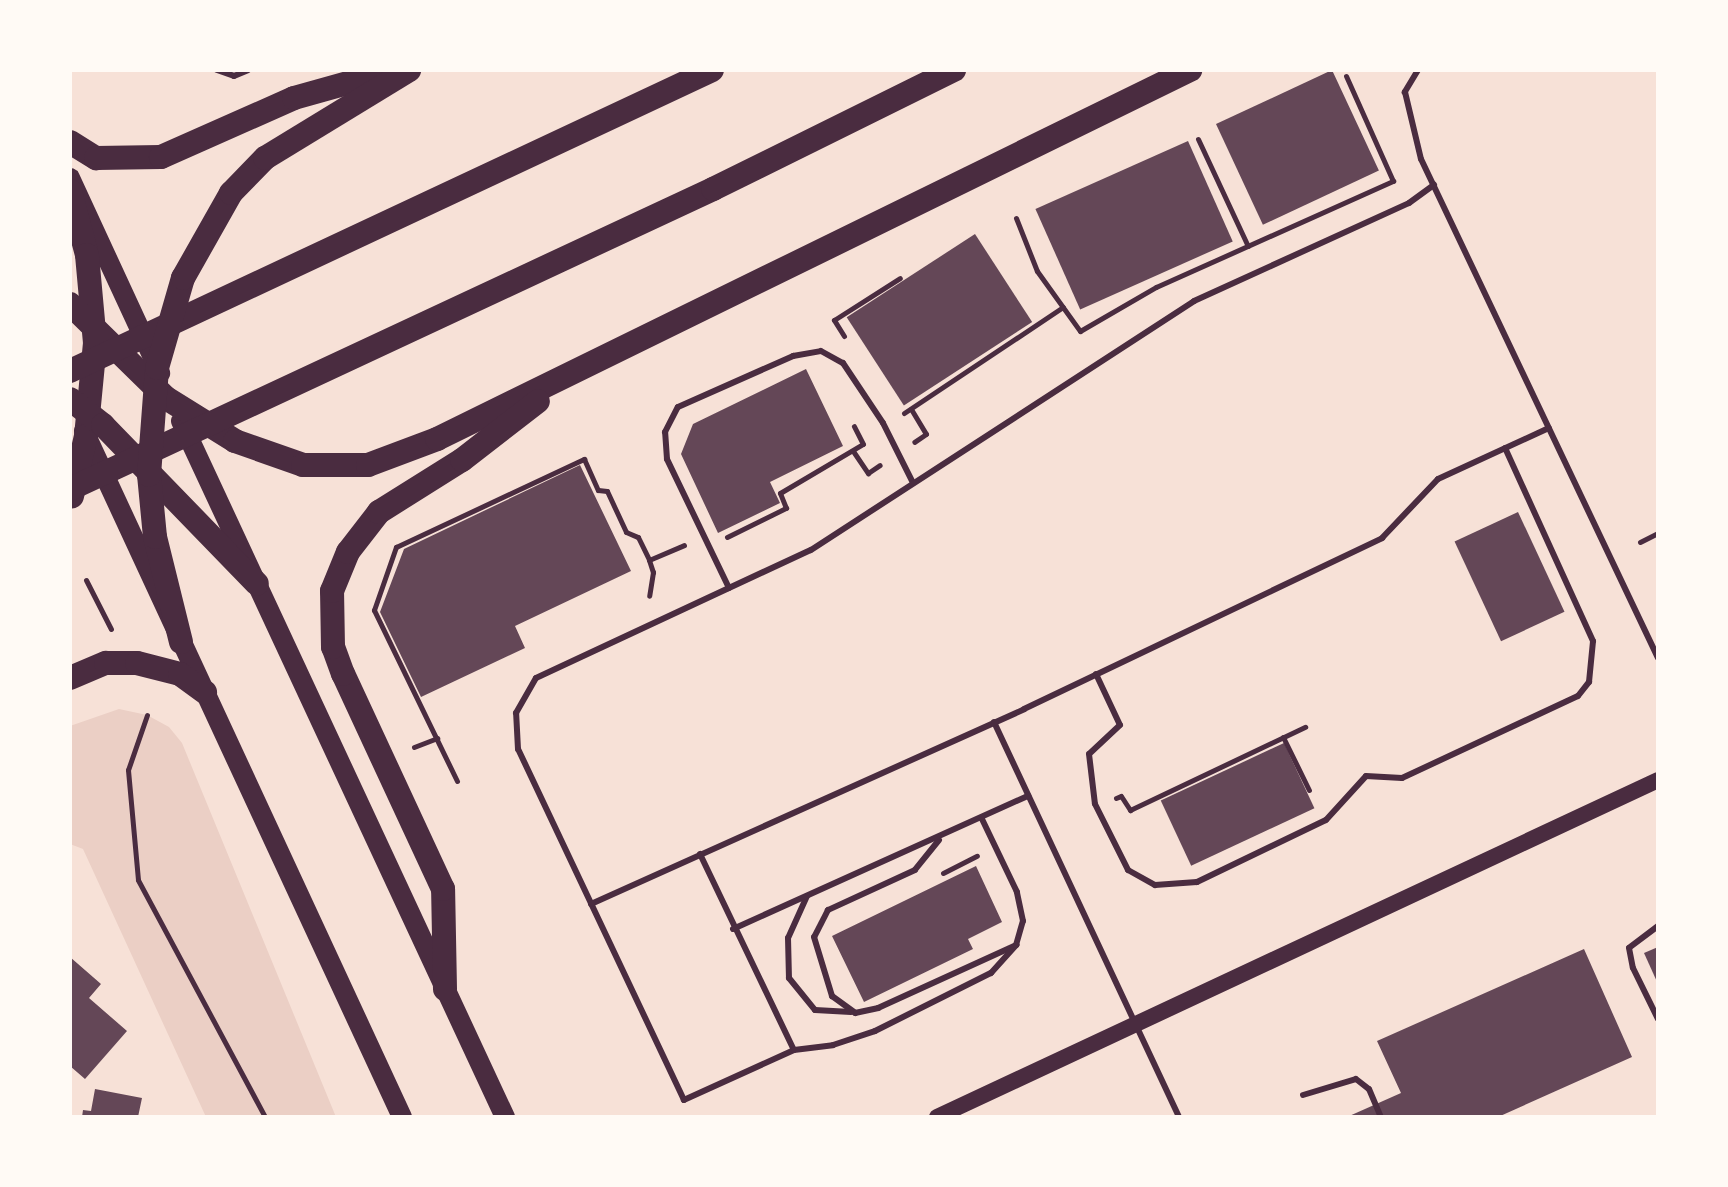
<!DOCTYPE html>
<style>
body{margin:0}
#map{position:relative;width:1728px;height:1187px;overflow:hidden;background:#f7e1d7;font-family:Merriweather,serif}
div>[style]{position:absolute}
.green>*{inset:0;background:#ebcfc5}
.building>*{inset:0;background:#644757;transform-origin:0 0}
.path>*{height:5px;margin:-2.5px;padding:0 2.5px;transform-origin:2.5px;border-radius:2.5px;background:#4a2c40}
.service>*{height:6px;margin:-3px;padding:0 3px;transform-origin:3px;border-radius:3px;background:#4a2c40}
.secondary>*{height:16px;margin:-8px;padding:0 8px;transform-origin:8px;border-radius:8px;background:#4a2c40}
.primary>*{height:20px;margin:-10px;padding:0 10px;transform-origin:10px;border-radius:10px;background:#4a2c40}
.motorway>*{height:24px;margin:-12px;padding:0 12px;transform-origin:12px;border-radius:12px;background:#4a2c40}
span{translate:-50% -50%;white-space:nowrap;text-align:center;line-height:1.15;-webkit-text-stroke:7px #fffaf5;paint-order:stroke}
.frame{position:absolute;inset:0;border:72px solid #fffaf5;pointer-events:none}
</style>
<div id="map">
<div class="green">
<i style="clip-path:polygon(119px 709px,147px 715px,169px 727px,182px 743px,336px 1117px,206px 1117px,83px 849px,70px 844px,70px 726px)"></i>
</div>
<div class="building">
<i style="left:1332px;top:70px;width:111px;height:128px;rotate:65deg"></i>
<i style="left:1188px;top:141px;width:110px;height:167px;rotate:66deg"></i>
<i style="left:975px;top:234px;width:105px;height:153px;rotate:57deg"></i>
<i style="clip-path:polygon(806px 369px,843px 446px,770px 482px,780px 503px,718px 533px,681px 454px,693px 424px)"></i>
<i style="clip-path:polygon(580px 465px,631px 571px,515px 626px,525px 648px,421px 697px,380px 612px,404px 549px)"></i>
<i style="left:1518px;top:512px;width:110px;height:70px;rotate:65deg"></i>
<i style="left:1284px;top:743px;width:72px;height:136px;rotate:65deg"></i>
<i style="clip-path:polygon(976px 866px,1002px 922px,968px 939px,973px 949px,864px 1002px,832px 936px)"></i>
<i style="clip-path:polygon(1658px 947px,1658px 984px,1644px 953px)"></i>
<i style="clip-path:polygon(1584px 949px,1632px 1057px,1498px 1117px,1347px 1117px,1401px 1093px,1377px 1041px)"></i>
<i style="clip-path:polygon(70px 957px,101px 984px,89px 998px,127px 1031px,85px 1079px,70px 1066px)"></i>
<i style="clip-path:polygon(95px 1089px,142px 1098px,138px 1117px,82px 1117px,83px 1110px,91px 1111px)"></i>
</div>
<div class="path">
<i style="left:1198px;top:139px;width:118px;rotate:65deg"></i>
<i style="left:1016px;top:218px;width:57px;rotate:68.4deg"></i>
<i style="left:1037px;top:271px;width:74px;rotate:54.4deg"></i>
<i style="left:1080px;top:331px;width:88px;rotate:-30.1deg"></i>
<i style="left:1156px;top:287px;width:260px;rotate:-24.1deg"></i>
<i style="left:1393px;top:181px;width:115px;rotate:-114.1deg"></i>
<i style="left:844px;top:336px;width:19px;rotate:-122deg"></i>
<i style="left:834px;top:320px;width:78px;rotate:-32.5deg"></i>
<i style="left:911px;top:409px;width:29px;rotate:59deg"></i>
<i style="left:926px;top:434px;width:14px;rotate:146deg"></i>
<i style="left:904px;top:413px;width:191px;rotate:-33.7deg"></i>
<i style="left:853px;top:451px;width:27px;rotate:56deg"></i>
<i style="left:868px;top:473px;width:14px;rotate:-34deg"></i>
<i style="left:727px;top:537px;width:66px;rotate:-26.2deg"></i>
<i style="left:786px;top:508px;width:16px;rotate:-112deg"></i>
<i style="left:780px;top:493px;width:96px;rotate:-30.6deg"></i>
<i style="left:863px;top:444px;width:20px;rotate:-117deg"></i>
<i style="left:1640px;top:542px;width:20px;rotate:-27deg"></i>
<i style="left:649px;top:560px;width:38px;rotate:-23deg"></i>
<i style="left:86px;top:580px;width:55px;rotate:63deg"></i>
<i style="left:147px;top:715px;width:58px;rotate:109.1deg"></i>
<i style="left:128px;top:770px;width:110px;rotate:84.8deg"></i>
<i style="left:138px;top:880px;width:269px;rotate:61.8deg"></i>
<i style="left:1283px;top:737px;width:59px;rotate:63.9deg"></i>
<i style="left:414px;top:747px;width:25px;rotate:-21deg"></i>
<i style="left:457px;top:781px;width:190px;rotate:-115.9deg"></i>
<i style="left:374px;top:610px;width:67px;rotate:-70.8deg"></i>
<i style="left:396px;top:547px;width:208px;rotate:-25.1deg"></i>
<i style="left:584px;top:459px;width:34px;rotate:66deg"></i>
<i style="left:598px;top:490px;width:9px;rotate:6deg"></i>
<i style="left:607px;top:491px;width:45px;rotate:65.1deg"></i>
<i style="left:626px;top:532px;width:13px;rotate:23deg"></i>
<i style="left:638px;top:537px;width:25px;rotate:64deg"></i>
<i style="left:649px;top:560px;width:13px;rotate:72deg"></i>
<i style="left:653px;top:572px;width:24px;rotate:99deg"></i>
<i style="left:1116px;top:798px;width:5px;rotate:-22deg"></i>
<i style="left:1121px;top:796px;width:17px;rotate:57deg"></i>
<i style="left:1130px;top:810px;width:194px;rotate:-25.4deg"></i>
<i style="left:943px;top:873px;width:38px;rotate:-27deg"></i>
</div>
<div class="service">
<i style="left:217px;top:70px;width:18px;rotate:19deg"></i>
<i style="left:234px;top:76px;width:15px;rotate:-23deg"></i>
<i style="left:1418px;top:70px;width:26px;rotate:121deg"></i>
<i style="left:1405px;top:92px;width:69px;rotate:76.6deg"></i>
<i style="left:1421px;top:159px;width:552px;rotate:64.59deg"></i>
<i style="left:729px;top:588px;width:143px;rotate:-115.7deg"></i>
<i style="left:667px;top:459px;width:27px;rotate:-94deg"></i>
<i style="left:665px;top:432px;width:28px;rotate:-63deg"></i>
<i style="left:678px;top:407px;width:126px;rotate:-23.9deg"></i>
<i style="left:793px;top:356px;width:28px;rotate:-10deg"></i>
<i style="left:821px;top:351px;width:25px;rotate:29deg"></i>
<i style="left:843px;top:363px;width:72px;rotate:56.3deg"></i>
<i style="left:883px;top:423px;width:67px;rotate:63.4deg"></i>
<i style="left:1096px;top:674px;width:56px;rotate:64.8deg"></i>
<i style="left:1120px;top:725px;width:42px;rotate:136.9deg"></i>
<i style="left:1089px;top:754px;width:50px;rotate:83.2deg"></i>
<i style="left:1095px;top:804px;width:74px;rotate:63.4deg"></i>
<i style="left:1128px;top:870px;width:31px;rotate:29deg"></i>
<i style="left:1155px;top:885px;width:42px;rotate:-4.1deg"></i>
<i style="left:1197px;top:882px;width:143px;rotate:-25.7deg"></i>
<i style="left:1326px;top:820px;width:59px;rotate:-47.7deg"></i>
<i style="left:1366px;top:776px;width:36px;rotate:3deg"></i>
<i style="left:1402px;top:778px;width:194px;rotate:-25deg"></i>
<i style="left:1578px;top:696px;width:18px;rotate:-52deg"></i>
<i style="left:1589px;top:682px;width:41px;rotate:-84.4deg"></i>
<i style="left:1593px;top:641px;width:212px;rotate:-114.5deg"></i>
<i style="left:994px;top:722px;width:436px;rotate:64.9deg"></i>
<i style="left:939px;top:840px;width:38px;rotate:129deg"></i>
<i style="left:915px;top:870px;width:96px;rotate:155.3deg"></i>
<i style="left:828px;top:910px;width:30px;rotate:117deg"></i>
<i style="left:814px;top:937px;width:62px;rotate:73deg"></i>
<i style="left:832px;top:996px;width:29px;rotate:36deg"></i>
<i style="left:855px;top:1013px;width:24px;rotate:-12deg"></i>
<i style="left:878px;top:1008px;width:152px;rotate:-24.5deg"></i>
<i style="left:700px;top:854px;width:217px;rotate:64.4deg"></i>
<i style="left:794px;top:1050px;width:121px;rotate:155.6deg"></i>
<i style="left:684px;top:1100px;width:388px;rotate:-115.3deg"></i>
<i style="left:518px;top:749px;width:36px;rotate:-93deg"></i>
<i style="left:516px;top:713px;width:40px;rotate:-60.3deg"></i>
<i style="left:536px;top:678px;width:303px;rotate:-25deg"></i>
<i style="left:811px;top:550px;width:457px;rotate:-33deg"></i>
<i style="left:1194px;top:301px;width:236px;rotate:-24.5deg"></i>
<i style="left:1409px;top:203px;width:31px;rotate:-36deg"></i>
<i style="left:807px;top:896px;width:46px;rotate:114.3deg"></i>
<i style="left:788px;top:938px;width:40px;rotate:88.6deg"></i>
<i style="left:789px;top:978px;width:41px;rotate:50.9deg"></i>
<i style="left:815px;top:1010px;width:36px;rotate:3deg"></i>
<i style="left:591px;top:904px;width:475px;rotate:-24.2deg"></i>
<i style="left:1024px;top:709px;width:397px;rotate:-25.5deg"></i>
<i style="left:1382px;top:538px;width:81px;rotate:-46.5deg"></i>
<i style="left:1438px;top:479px;width:122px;rotate:-24.7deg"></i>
<i style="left:1658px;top:926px;width:36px;rotate:143deg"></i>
<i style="left:1629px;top:948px;width:20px;rotate:79deg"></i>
<i style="left:1633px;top:968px;width:57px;rotate:63.9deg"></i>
<i style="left:733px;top:929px;width:324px;rotate:-24.3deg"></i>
<i style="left:794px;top:1050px;width:39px;rotate:-7deg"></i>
<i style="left:833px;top:1045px;width:44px;rotate:-18.4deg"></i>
<i style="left:875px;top:1031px;width:130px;rotate:-26.6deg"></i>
<i style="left:991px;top:973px;width:38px;rotate:-48deg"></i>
<i style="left:1016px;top:945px;width:25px;rotate:-74deg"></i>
<i style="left:1023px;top:921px;width:30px;rotate:-102deg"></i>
<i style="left:1017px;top:892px;width:81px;rotate:-115.6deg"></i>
<i style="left:1303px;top:1095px;width:55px;rotate:-16.8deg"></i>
<i style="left:1356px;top:1079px;width:16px;rotate:38deg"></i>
<i style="left:1369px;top:1089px;width:30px;rotate:67deg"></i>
</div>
<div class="secondary">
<i style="left:937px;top:1117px;width:796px;rotate:-25.05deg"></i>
</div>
<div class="primary">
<i style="left:70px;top:178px;width:215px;rotate:65.2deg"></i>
<i style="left:181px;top:421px;width:768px;rotate:65.04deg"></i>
<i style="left:84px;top:431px;width:756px;rotate:65.13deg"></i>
</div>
<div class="motorway">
<i style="left:70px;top:142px;width:31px;rotate:32deg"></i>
<i style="left:96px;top:158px;width:65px;rotate:-0.9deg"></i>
<i style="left:161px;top:157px;width:145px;rotate:-23.9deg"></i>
<i style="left:294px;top:98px;width:104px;rotate:-15.6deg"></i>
<i style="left:70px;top:191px;width:66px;rotate:75.1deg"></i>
<i style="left:87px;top:255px;width:88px;rotate:84.8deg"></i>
<i style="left:95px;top:343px;width:93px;rotate:95.5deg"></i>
<i style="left:86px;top:436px;width:62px;rotate:103.1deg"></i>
<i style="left:70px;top:304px;width:134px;rotate:44.4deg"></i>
<i style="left:166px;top:398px;width:81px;rotate:31.9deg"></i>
<i style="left:235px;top:441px;width:72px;rotate:19.4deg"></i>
<i style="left:303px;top:465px;width:65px"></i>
<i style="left:368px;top:465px;width:74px;rotate:-20.6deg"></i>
<i style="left:437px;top:439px;width:839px;rotate:-26.11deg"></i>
<i style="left:70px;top:371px;width:709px;rotate:-25.12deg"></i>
<i style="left:70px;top:399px;width:42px;rotate:38.2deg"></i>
<i style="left:103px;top:425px;width:221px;rotate:45.9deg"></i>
<i style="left:70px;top:489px;width:710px;rotate:-25.01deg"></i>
<i style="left:713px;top:189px;width:269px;rotate:-26.3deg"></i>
<i style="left:181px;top:642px;width:108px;rotate:-103.9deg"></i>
<i style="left:155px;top:537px;width:62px;rotate:-95.5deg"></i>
<i style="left:149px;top:475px;width:107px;rotate:-85.7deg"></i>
<i style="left:157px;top:368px;width:94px;rotate:-73.9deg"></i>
<i style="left:183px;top:278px;width:98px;rotate:-60.5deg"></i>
<i style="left:231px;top:193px;width:49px;rotate:-45.8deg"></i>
<i style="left:265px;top:158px;width:169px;rotate:-31.4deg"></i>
<i style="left:70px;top:678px;width:39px;rotate:-23deg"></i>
<i style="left:106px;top:663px;width:31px"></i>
<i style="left:137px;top:663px;width:44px;rotate:14.3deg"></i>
<i style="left:180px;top:674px;width:31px;rotate:36deg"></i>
<i style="left:445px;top:989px;width:100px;rotate:-91.1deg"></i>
<i style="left:443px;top:889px;width:237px;rotate:-114.9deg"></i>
<i style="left:343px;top:674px;width:29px;rotate:-110deg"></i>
<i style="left:333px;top:647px;width:56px;rotate:-91deg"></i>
<i style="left:332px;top:591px;width:42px;rotate:-67.7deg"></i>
<i style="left:348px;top:552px;width:51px;rotate:-52.2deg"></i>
<i style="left:379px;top:512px;width:98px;rotate:-32.1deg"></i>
<i style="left:462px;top:460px;width:96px;rotate:-37.8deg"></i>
</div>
<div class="frame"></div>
</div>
